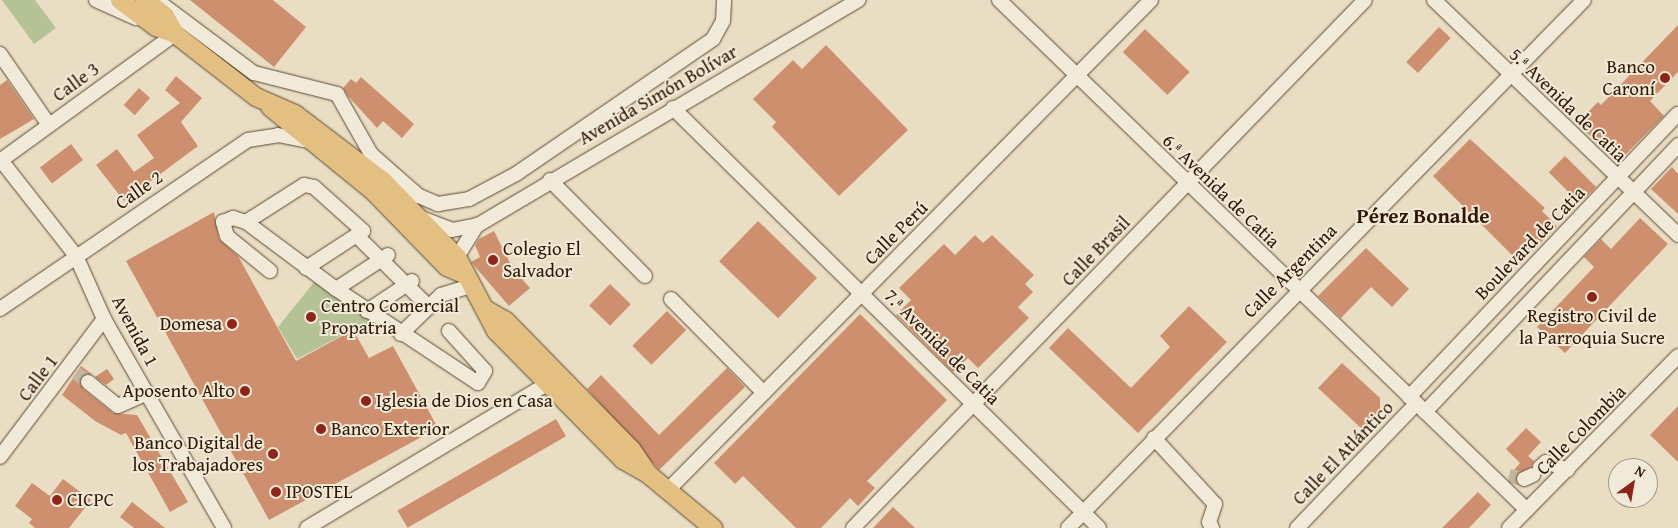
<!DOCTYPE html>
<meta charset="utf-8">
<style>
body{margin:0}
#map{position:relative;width:1678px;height:528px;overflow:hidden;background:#e9dec4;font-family:"Gentium Book Plus",serif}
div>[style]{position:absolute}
.green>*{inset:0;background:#b4c296}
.building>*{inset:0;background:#ce8f6e;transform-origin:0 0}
.minor-tunnel>*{height:14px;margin-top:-7px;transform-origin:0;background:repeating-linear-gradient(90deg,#c4b69d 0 14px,transparent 0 21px)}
.roads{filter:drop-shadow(0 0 1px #5e4831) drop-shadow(0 0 1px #5e4831)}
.minor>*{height:14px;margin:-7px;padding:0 7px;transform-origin:7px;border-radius:7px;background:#f1ead9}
.major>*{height:18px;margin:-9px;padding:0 9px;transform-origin:9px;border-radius:9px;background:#e4bf82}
.dots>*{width:14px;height:14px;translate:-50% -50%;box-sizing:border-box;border:2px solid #f1ead9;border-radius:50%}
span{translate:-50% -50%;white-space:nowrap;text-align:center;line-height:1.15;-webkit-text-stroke:4px #f1ead9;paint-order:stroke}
.poi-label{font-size:19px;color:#301600}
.right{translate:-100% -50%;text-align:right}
.left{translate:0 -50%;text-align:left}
.street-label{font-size:19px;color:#301600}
.quarter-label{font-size:21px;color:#301600;font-weight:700}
.north{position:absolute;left:1608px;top:458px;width:50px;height:50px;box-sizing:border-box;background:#f1ead9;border:1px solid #a49582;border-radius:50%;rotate:32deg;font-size:14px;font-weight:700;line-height:20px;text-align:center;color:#301600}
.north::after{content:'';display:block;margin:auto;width:18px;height:22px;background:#8f2418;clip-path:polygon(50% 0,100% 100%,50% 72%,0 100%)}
</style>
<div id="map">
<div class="green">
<i style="clip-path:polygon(2px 0,35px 0,56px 28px,34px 44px)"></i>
<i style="clip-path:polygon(319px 276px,383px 319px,357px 335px,354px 329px,297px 359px,278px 327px)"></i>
</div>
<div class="building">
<i style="clip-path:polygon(190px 0,273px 0,306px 27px,274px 67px)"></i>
<i style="clip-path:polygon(1678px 25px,1678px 72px,1650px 101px,1664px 116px,1618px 162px,1577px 123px,1598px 102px,1601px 105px)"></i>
<i style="left:1439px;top:27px;width:16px;height:48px;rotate:43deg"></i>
<i style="left:1145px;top:29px;width:62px;height:32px;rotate:44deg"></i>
<i style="clip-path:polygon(826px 45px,908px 130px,839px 196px,772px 127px,776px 122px,753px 99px,793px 60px,802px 69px)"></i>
<i style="clip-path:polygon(176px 76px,202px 98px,181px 122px,198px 146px,124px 201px,96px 165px,117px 149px,134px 172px,154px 158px,137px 135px,180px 103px,165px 90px)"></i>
<i style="clip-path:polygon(361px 77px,414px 124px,402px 138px,383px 121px,377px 128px,348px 96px,343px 88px,351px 79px,356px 83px)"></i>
<i style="clip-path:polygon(7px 80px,34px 119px,0 139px,0 85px)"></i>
<i style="left:139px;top:88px;width:15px;height:23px;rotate:42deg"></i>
<i style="clip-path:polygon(1470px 139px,1545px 208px,1542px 211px,1557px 226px,1520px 263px,1433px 176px)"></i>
<i style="left:71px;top:144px;width:20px;height:39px;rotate:53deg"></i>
<i style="left:1565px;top:156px;width:44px;height:23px;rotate:45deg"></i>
<i style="clip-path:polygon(1672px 167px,1678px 174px,1678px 214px,1651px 189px)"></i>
<i style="clip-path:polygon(214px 212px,219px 239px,238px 256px,296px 361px,353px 330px,369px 358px,393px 346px,438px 428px,269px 520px,126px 261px)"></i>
<i style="clip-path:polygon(1640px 218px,1668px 244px,1565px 353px,1537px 327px,1594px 267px,1584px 257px,1601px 239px,1611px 249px)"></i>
<i style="left:758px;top:221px;width:82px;height:56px;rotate:44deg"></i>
<i style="clip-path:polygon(494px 231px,513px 269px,530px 288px,509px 306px,471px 262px,480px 257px,475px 245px,479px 239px)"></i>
<i style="clip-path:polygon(975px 235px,983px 243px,992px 235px,1034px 275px,1025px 284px,1033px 292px,1018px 307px,1029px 318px,978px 368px,968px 358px,953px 372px,896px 315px,911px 300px,899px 288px,944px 244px,955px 255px)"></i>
<i style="clip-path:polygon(1366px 248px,1409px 289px,1392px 307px,1371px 287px,1341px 318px,1318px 296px)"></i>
<i style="left:610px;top:284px;width:29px;height:30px;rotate:44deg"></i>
<i style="clip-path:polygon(1189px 306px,1227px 342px,1138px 433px,1049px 348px,1068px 328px,1131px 388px,1170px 347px,1160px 336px)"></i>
<i style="left:667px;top:311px;width:27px;height:49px;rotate:45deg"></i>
<i style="clip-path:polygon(860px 314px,947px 400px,867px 481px,875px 488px,858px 506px,850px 498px,821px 528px,796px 528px,743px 476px,735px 484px,714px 463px)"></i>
<i style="clip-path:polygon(1342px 363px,1380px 398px,1380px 409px,1362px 429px,1318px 388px)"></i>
<i style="clip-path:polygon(81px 366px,92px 374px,81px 377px,83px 389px,113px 413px,137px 415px,188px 502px,170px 512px,126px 433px,121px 435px,95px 421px,62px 395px)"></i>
<i style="clip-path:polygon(727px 368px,745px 387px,659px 470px,587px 389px,601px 375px,659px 435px)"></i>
<i style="clip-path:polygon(107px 369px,114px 379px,106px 385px,95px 377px)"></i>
<i style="clip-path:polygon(1678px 406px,1678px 462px,1650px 435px)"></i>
<i style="left:556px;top:419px;width:20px;height:183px;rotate:60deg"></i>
<i style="clip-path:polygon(1526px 428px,1541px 442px,1528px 456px,1534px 461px,1531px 467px,1517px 474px,1518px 485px,1508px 477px,1520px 463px,1506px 449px)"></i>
<i style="clip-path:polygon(63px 479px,91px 500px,69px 528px,35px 528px,29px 523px,32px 519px,15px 506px,32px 483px,50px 496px)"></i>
<i style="clip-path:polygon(1478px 492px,1491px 505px,1469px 528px,1442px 528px)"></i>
<i style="clip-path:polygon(132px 502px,150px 516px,165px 528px,134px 528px,120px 517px)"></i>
<i style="clip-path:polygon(893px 507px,915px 528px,873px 528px)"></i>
</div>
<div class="minor-tunnel">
<i style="left:76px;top:373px;width:15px;rotate:37deg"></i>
<i style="left:1509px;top:476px;width:15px;rotate:11deg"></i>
</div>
<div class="roads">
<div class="minor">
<i style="left:96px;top:0;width:44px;rotate:24.2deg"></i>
<i style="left:999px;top:0;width:734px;rotate:44.01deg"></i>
<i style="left:1434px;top:0;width:339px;rotate:43.9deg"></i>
<i style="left:159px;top:2px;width:119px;rotate:36.8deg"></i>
<i style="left:254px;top:73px;width:86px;rotate:14.2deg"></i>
<i style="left:337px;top:94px;width:69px;rotate:60.5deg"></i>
<i style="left:371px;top:154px;width:64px;rotate:41.2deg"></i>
<i style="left:419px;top:196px;width:21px;rotate:23deg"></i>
<i style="left:438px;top:204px;width:31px;rotate:-9deg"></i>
<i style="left:469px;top:199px;width:53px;rotate:-28deg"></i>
<i style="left:516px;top:174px;width:239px;rotate:-34.4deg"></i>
<i style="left:713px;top:39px;width:21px;rotate:-61deg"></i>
<i style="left:723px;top:21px;width:21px;rotate:-87deg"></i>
<i style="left:0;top:54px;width:86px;rotate:55.4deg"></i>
<i style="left:673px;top:108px;width:598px;rotate:44.59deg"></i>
<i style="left:0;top:159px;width:123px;rotate:51.9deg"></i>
<i style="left:76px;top:256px;width:69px;rotate:66deg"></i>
<i style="left:104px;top:319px;width:241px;rotate:60.1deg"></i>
<i style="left:0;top:161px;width:216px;rotate:-36deg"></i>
<i style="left:550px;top:180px;width:135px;rotate:45.3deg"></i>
<i style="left:424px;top:219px;width:30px;rotate:21deg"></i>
<i style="left:452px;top:230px;width:26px;rotate:-11deg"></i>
<i style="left:478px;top:225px;width:442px;rotate:-30.6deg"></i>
<i style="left:246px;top:222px;width:69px;rotate:-32.5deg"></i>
<i style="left:304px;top:185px;width:10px;rotate:11deg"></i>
<i style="left:314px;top:187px;width:66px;rotate:41.9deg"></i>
<i style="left:363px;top:231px;width:68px;rotate:147deg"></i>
<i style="left:358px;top:237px;width:100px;rotate:44.6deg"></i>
<i style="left:457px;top:257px;width:38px;rotate:-58deg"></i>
<i style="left:270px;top:271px;width:55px;rotate:-140.9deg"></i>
<i style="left:227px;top:236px;width:15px;rotate:-106deg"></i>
<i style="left:223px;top:222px;width:11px;rotate:-22deg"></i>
<i style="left:233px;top:218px;width:14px;rotate:17deg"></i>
<i style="left:246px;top:222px;width:112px;rotate:36.7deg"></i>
<i style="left:336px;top:289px;width:170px;rotate:33.5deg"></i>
<i style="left:478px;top:383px;width:14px;rotate:-60deg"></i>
<i style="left:485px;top:371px;width:54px;rotate:-132deg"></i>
<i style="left:336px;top:289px;width:62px;rotate:-33.2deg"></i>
<i style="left:671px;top:299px;width:132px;rotate:45.3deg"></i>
<i style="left:0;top:309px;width:300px;rotate:-34.3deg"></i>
<i style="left:248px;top:140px;width:30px;rotate:-9deg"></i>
<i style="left:278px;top:135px;width:33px;rotate:11deg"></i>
<i style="left:367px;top:311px;width:54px;rotate:-33.7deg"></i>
<i style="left:401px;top:334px;width:56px;rotate:-44.3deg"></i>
<i style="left:441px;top:295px;width:31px;rotate:-17deg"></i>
<i style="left:88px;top:382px;width:38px;rotate:39deg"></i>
<i style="left:118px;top:406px;width:32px;rotate:-24deg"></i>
<i style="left:1409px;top:397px;width:390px;rotate:-46.5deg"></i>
<i style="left:1425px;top:412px;width:368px;rotate:-46.5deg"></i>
<i style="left:1154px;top:438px;width:90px;rotate:47.3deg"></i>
<i style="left:1215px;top:504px;width:19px;rotate:108deg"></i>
<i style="left:1209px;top:522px;width:7px;rotate:63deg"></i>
<i style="left:0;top:457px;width:173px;rotate:-53deg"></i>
<i style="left:1540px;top:467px;width:8px;rotate:-40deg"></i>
<i style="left:1546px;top:462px;width:23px;rotate:20deg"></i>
<i style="left:1524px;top:479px;width:10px;rotate:-24deg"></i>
<i style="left:668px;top:490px;width:688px;rotate:-45.41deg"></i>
<i style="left:307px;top:528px;width:281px;rotate:-31deg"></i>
<i style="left:853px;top:528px;width:735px;rotate:-45.88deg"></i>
<i style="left:1068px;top:528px;width:738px;rotate:-45.66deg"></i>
<i style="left:1297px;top:528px;width:172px;rotate:-46.2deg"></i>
<i style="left:1509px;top:528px;width:241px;rotate:-45.5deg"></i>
</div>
<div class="major">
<i style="left:120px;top:0;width:45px;rotate:36.9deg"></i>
<i style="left:156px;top:27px;width:20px;rotate:20deg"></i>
<i style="left:175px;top:34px;width:103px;rotate:37.9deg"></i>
<i style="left:256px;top:97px;width:43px;rotate:23.6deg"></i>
<i style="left:295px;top:114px;width:111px;rotate:37.3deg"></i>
<i style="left:383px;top:181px;width:106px;rotate:45.8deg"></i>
<i style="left:457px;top:257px;width:84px;rotate:62.2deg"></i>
<i style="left:496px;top:331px;width:181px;rotate:45.4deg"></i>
<i style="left:623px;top:460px;width:29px;rotate:29deg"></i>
<i style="left:648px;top:474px;width:85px;rotate:39.7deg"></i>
<i style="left:145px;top:0;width:26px;rotate:39deg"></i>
<i style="left:165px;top:16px;width:21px;rotate:61deg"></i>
<i style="left:270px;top:107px;width:133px;rotate:39.2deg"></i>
<i style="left:373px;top:191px;width:106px;rotate:45.8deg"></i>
<i style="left:447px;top:267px;width:21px;rotate:23deg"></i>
<i style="left:485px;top:309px;width:24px;rotate:30deg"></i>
<i style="left:506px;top:321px;width:180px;rotate:45.7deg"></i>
<i style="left:632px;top:450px;width:25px;rotate:56deg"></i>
</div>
</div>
<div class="dots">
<i style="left:1665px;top:78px;background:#8f2418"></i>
<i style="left:493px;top:260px;background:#8f2418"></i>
<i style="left:1592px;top:297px;background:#8f2418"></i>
<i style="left:311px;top:317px;background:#8f2418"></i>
<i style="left:232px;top:324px;background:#8f2418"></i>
<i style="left:245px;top:391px;background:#8f2418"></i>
<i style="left:366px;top:401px;background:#8f2418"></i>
<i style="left:321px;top:429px;background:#8f2418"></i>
<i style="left:273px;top:454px;background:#8f2418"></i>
<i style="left:276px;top:492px;background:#8f2418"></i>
<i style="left:57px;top:500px;background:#8f2418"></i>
</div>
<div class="poi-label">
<span class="right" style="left:1655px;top:78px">Banco<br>Caroní</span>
<span class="left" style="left:503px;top:260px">Colegio El<br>Salvador</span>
<span class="left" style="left:321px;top:317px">Centro Comercial<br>Propatria</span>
<span style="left:1592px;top:327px">Registro Civil de<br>la Parroquia Sucre</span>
<span class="right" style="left:222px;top:324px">Domesa</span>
<span class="right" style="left:235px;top:391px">Aposento Alto</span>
<span class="left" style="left:376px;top:401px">Iglesia de Dios en Casa</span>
<span class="left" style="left:331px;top:429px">Banco Exterior</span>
<span class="right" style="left:263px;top:454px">Banco Digital de<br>los Trabajadores</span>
<span class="left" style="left:286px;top:492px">IPOSTEL</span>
<span class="left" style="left:67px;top:500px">CICPC</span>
</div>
<div class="street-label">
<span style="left:76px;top:82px;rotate:-36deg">Calle 3</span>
<span style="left:658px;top:95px;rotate:-30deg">Avenida Simón Bolívar</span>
<span style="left:1568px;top:105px;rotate:44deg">5.ª Avenida de Catia</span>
<span style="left:139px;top:190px;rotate:-35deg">Calle 2</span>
<span style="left:1221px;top:191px;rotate:44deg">6.ª Avenida de Catia</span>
<span style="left:896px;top:233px;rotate:-45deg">Calle Perú</span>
<span style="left:1530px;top:243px;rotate:-46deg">Boulevard de Catia</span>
<span style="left:1096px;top:251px;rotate:-46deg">Calle Brasil</span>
<span style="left:1290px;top:271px;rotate:-45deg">Calle Argentina</span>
<span style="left:135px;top:331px;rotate:62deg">Avenida 1</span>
<span style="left:942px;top:347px;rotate:45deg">7.ª Avenida de Catia</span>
<span style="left:38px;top:378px;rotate:-53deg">Calle 1</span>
<span style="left:1581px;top:430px;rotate:-45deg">Calle Colombia</span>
<span style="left:1343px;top:453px;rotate:-46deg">Calle El Atlántico</span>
</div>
<div class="quarter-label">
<span style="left:1423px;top:216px">Pérez Bonalde</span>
</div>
<div class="north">N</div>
</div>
